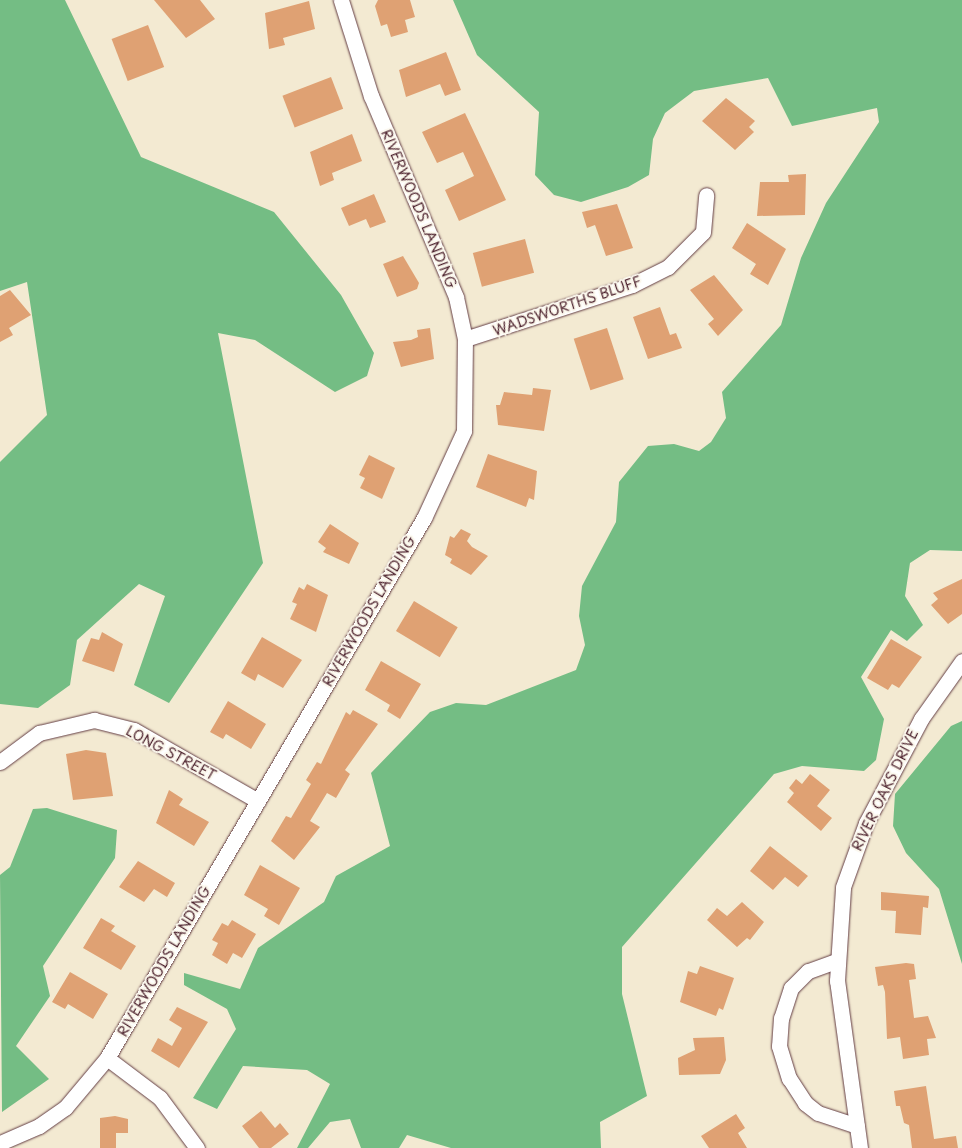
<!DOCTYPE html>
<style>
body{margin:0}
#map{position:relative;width:962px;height:1148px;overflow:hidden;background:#f3ead2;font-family:"Playpen Sans",sans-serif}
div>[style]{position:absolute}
.forest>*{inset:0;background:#74bd84}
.building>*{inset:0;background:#dfa173;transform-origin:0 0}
.roads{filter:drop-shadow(0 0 1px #633d44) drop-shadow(0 0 1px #633d44)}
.minor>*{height:15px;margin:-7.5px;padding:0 7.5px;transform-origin:7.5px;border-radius:7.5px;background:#fff}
span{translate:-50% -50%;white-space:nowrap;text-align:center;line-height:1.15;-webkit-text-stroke:4px #fbf7ec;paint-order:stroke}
.street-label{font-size:14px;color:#4a1f2b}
</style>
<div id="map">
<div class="forest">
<i style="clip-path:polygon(0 0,65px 0,141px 157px,274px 212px,341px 295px,374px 353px,367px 376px,335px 392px,255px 340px,218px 333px,263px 563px,169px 703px,134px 685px,165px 596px,139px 584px,77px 640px,70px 685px,38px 708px,0 704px,0 462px,47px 415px,27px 282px,0 291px)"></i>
<i style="clip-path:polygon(453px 0,962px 0,962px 551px,930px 550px,910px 563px,905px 596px,923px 625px,907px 641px,891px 630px,861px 677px,884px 719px,876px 760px,864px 771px,802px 766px,774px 774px,622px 947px,622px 994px,647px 1096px,600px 1122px,601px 1148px,451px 1148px,407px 1135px,399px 1148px,361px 1148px,350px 1119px,330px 1122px,308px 1148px,297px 1148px,330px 1084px,307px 1070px,243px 1066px,217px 1109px,193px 1098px,236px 1029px,227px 1009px,184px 985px,184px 973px,240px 989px,258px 948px,324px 902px,336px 876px,390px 846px,371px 773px,430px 712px,456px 703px,486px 705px,576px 670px,585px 645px,579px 616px,582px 586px,616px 522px,619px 482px,648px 446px,674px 444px,699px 451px,711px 442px,726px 418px,722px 392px,781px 325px,801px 258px,826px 203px,879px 122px,877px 108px,792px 126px,768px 78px,694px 91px,665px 113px,653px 139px,649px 175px,628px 187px,581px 202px,554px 195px,535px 175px,539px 112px,477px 55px)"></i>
<i style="clip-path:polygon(962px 721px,962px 964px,939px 889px,906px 853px,893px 826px,895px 794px,951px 726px)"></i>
<i style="clip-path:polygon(47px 808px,117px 830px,115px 858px,43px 966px,50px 996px,16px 1046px,49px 1079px,2px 1112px,0 875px,10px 867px,33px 809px)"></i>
</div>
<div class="building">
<i style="clip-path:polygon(154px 0,200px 0,215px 19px,186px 38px)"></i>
<i style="clip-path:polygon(378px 0,410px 0,415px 17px,405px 20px,408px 32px,391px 37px,387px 24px,381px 26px,375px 6px)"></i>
<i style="clip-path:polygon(309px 1px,315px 29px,283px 38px,285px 45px,269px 49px,265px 13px)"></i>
<i style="left:148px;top:25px;width:45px;height:39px;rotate:69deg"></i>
<i style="clip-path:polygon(446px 52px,461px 90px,445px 96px,440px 84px,406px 97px,399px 70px)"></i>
<i style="left:331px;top:77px;width:34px;height:52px;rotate:69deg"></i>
<i style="clip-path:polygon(726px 98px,755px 121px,749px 127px,754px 132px,735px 150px,702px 121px)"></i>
<i style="clip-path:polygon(465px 113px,506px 200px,459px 221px,445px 190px,474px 176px,463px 152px,437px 163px,422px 132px)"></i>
<i style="clip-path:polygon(352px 134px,362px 161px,332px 173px,334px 180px,320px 186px,310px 152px)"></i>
<i style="clip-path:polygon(806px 174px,805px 215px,757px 216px,760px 182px,789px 182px,788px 175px)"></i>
<i style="clip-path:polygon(374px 194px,386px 222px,370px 228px,366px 219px,349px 226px,341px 208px)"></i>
<i style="clip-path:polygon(617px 204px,633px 248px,606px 256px,595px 225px,587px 228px,582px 212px)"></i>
<i style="clip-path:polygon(747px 223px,786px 249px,768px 285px,750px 274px,756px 264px,732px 248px)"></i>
<i style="left:525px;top:239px;width:35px;height:54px;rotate:75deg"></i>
<i style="clip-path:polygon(403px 256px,419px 283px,417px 289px,397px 297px,383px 264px)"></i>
<i style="clip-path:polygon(714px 275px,743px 310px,718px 336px,708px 324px,714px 319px,690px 290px)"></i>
<i style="clip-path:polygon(10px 290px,31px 315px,9px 328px,13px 335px,0 342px,0 296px)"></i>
<i style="clip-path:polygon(660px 307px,670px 335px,676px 333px,682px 348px,648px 359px,633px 317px)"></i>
<i style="clip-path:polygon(430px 328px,434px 359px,401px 367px,393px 342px,411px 340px,418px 337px,417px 330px)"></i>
<i style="left:607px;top:328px;width:54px;height:35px;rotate:72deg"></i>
<i style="clip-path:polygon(533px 388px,551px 390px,544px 431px,498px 425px,496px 405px,500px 405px,504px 392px,532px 395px)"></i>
<i style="clip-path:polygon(488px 454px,537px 471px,534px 500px,529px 498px,526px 507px,476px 487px)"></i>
<i style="clip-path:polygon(369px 455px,395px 468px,382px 499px,360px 488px,365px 478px,359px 475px)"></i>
<i style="clip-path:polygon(330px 524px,359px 543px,349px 564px,323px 552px,326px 548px,318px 542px)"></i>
<i style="clip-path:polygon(461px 529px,471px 534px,467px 541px,472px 547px,488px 556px,471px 575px,450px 563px,452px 559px,445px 555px,450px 536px,454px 538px)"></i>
<i style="clip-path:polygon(962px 579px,962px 614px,948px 624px,931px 605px,938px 599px,933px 593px)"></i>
<i style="clip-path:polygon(307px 584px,328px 595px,316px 632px,290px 619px,297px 604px,292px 602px,299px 587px,304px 590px)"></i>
<i style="left:414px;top:601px;width:51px;height:35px;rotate:31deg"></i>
<i style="clip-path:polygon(102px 632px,123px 644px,114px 672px,82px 661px,91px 638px,99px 640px)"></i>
<i style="clip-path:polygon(262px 637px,302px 660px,283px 688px,258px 674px,255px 681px,241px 673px)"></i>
<i style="clip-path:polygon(891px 639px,922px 657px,899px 688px,892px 684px,888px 690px,867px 678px)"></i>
<i style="clip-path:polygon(381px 661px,421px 684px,400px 719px,387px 711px,390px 705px,365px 690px)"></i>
<i style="clip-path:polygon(228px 701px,266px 724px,251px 749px,226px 734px,223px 739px,210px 732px)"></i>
<i style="clip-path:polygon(353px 710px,378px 724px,345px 770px,350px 774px,336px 798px,327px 793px,310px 821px,320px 827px,294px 860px,271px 841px,286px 816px,291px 818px,311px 784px,306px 780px,317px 762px,321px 764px,346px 712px,350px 715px)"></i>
<i style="clip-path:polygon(86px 750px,106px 753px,113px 796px,73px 800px,66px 754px)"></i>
<i style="clip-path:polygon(810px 774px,830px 790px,817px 806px,832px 818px,821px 831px,787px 802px,794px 793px,789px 788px,796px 779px,802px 784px)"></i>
<i style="clip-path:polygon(169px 790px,183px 799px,179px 805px,209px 822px,194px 846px,156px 823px)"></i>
<i style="clip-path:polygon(770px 846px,808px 876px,798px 887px,785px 877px,773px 890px,750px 871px)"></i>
<i style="clip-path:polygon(138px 861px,175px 883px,167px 897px,154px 889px,144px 902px,119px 887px)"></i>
<i style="clip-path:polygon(260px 865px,300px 888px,279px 925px,264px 916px,268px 909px,244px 895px)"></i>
<i style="clip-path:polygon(881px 892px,929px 896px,928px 908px,923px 907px,921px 935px,895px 933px,896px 911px,881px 910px)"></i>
<i style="clip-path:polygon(742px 902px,764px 922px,750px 940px,747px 938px,737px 947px,707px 920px,717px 908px,727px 916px)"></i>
<i style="clip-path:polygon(101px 918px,115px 926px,111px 931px,136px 946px,121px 970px,83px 948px)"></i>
<i style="clip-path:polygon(232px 920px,256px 934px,242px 958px,233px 953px,227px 964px,212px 955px,218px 943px,212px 940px,222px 923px,228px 926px)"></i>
<i style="clip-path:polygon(906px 963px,914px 964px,916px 979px,909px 980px,914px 1018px,928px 1016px,936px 1038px,927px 1039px,929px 1055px,903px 1059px,900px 1037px,887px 1039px,885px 992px,883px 985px,878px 986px,875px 967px)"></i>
<i style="clip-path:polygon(700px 966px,734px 978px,723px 1010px,719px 1008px,716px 1016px,680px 1002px,688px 971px,697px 974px)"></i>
<i style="clip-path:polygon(70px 972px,108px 994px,93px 1019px,68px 1004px,65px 1009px,52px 1002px)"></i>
<i style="clip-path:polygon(177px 1007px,208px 1022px,179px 1068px,151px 1051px,158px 1038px,172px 1046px,182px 1028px,169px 1020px)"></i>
<i style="clip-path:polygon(724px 1037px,726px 1060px,720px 1074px,679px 1075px,678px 1058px,695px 1050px,693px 1038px)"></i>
<i style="clip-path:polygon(926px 1086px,934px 1139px,956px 1136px,958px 1148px,912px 1148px,909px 1125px,904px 1123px,900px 1106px,896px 1106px,894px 1091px)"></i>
<i style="clip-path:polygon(261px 1111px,275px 1128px,280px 1123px,289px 1134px,271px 1148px,259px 1148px,242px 1126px)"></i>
<i style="clip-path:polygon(736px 1114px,745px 1128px,738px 1133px,747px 1148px,709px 1148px,701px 1136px)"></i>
<i style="clip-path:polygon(115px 1116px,128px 1119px,128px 1133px,116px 1133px,116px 1148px,100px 1148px,100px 1118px)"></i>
</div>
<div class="roads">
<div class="minor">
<i style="left:465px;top:339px;width:176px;rotate:-17.9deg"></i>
<i style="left:632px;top:285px;width:40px;rotate:-26.6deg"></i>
<i style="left:668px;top:267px;width:49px;rotate:-45deg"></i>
<i style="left:703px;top:232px;width:37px;rotate:-85deg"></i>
<i style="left:0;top:762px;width:49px;rotate:-36.6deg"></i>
<i style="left:39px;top:733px;width:57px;rotate:-13.3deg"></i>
<i style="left:94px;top:720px;width:41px;rotate:14deg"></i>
<i style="left:134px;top:730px;width:143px;rotate:29.8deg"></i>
<i style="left:836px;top:961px;width:30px;rotate:160deg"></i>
<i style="left:808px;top:971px;width:24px;rotate:135deg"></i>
<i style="left:791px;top:988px;width:32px;rotate:108deg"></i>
<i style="left:781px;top:1018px;width:28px;rotate:94deg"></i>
<i style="left:779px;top:1046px;width:34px;rotate:73deg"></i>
<i style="left:789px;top:1078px;width:30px;rotate:57deg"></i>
<i style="left:805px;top:1103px;width:16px;rotate:38deg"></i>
<i style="left:818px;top:1113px;width:41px;rotate:18.4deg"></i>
<i style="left:107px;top:1058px;width:66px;rotate:37deg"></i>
<i style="left:160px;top:1098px;width:62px;rotate:53.5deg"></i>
<i style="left:0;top:1143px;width:43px;rotate:-23.6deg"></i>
<i style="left:39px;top:1126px;width:32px;rotate:-35deg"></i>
<i style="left:65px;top:1108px;width:65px;rotate:-50deg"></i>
<i style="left:107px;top:1058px;width:626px;rotate:-59.59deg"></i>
<i style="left:424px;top:518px;width:96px;rotate:-65.3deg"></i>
<i style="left:464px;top:431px;width:92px;rotate:-89.4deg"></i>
<i style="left:465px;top:339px;width:43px;rotate:-102.1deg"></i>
<i style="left:456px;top:297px;width:218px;rotate:-112.9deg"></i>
<i style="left:371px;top:96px;width:101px;rotate:-107.4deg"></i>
<i style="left:860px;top:1148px;width:169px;rotate:-97.8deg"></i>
<i style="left:837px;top:981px;width:94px;rotate:-86.3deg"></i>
<i style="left:843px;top:887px;width:68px;rotate:-70.2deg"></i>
<i style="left:866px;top:823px;width:118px;rotate:-62.1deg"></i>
<i style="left:921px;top:719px;width:71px;rotate:-54.7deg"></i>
</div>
</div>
<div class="street-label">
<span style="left:419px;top:209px;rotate:67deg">RIVERWOODS LANDING</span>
<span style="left:567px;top:306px;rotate:-19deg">WADSWORTHS BLUFF</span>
<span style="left:369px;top:611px;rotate:-60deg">RIVERWOODS LANDING</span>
<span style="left:171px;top:753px;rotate:28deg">LONG STREET</span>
<span style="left:885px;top:790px;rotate:-64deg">RIVER OAKS DRIVE</span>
<span style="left:164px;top:961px;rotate:-60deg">RIVERWOODS LANDING</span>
</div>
</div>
